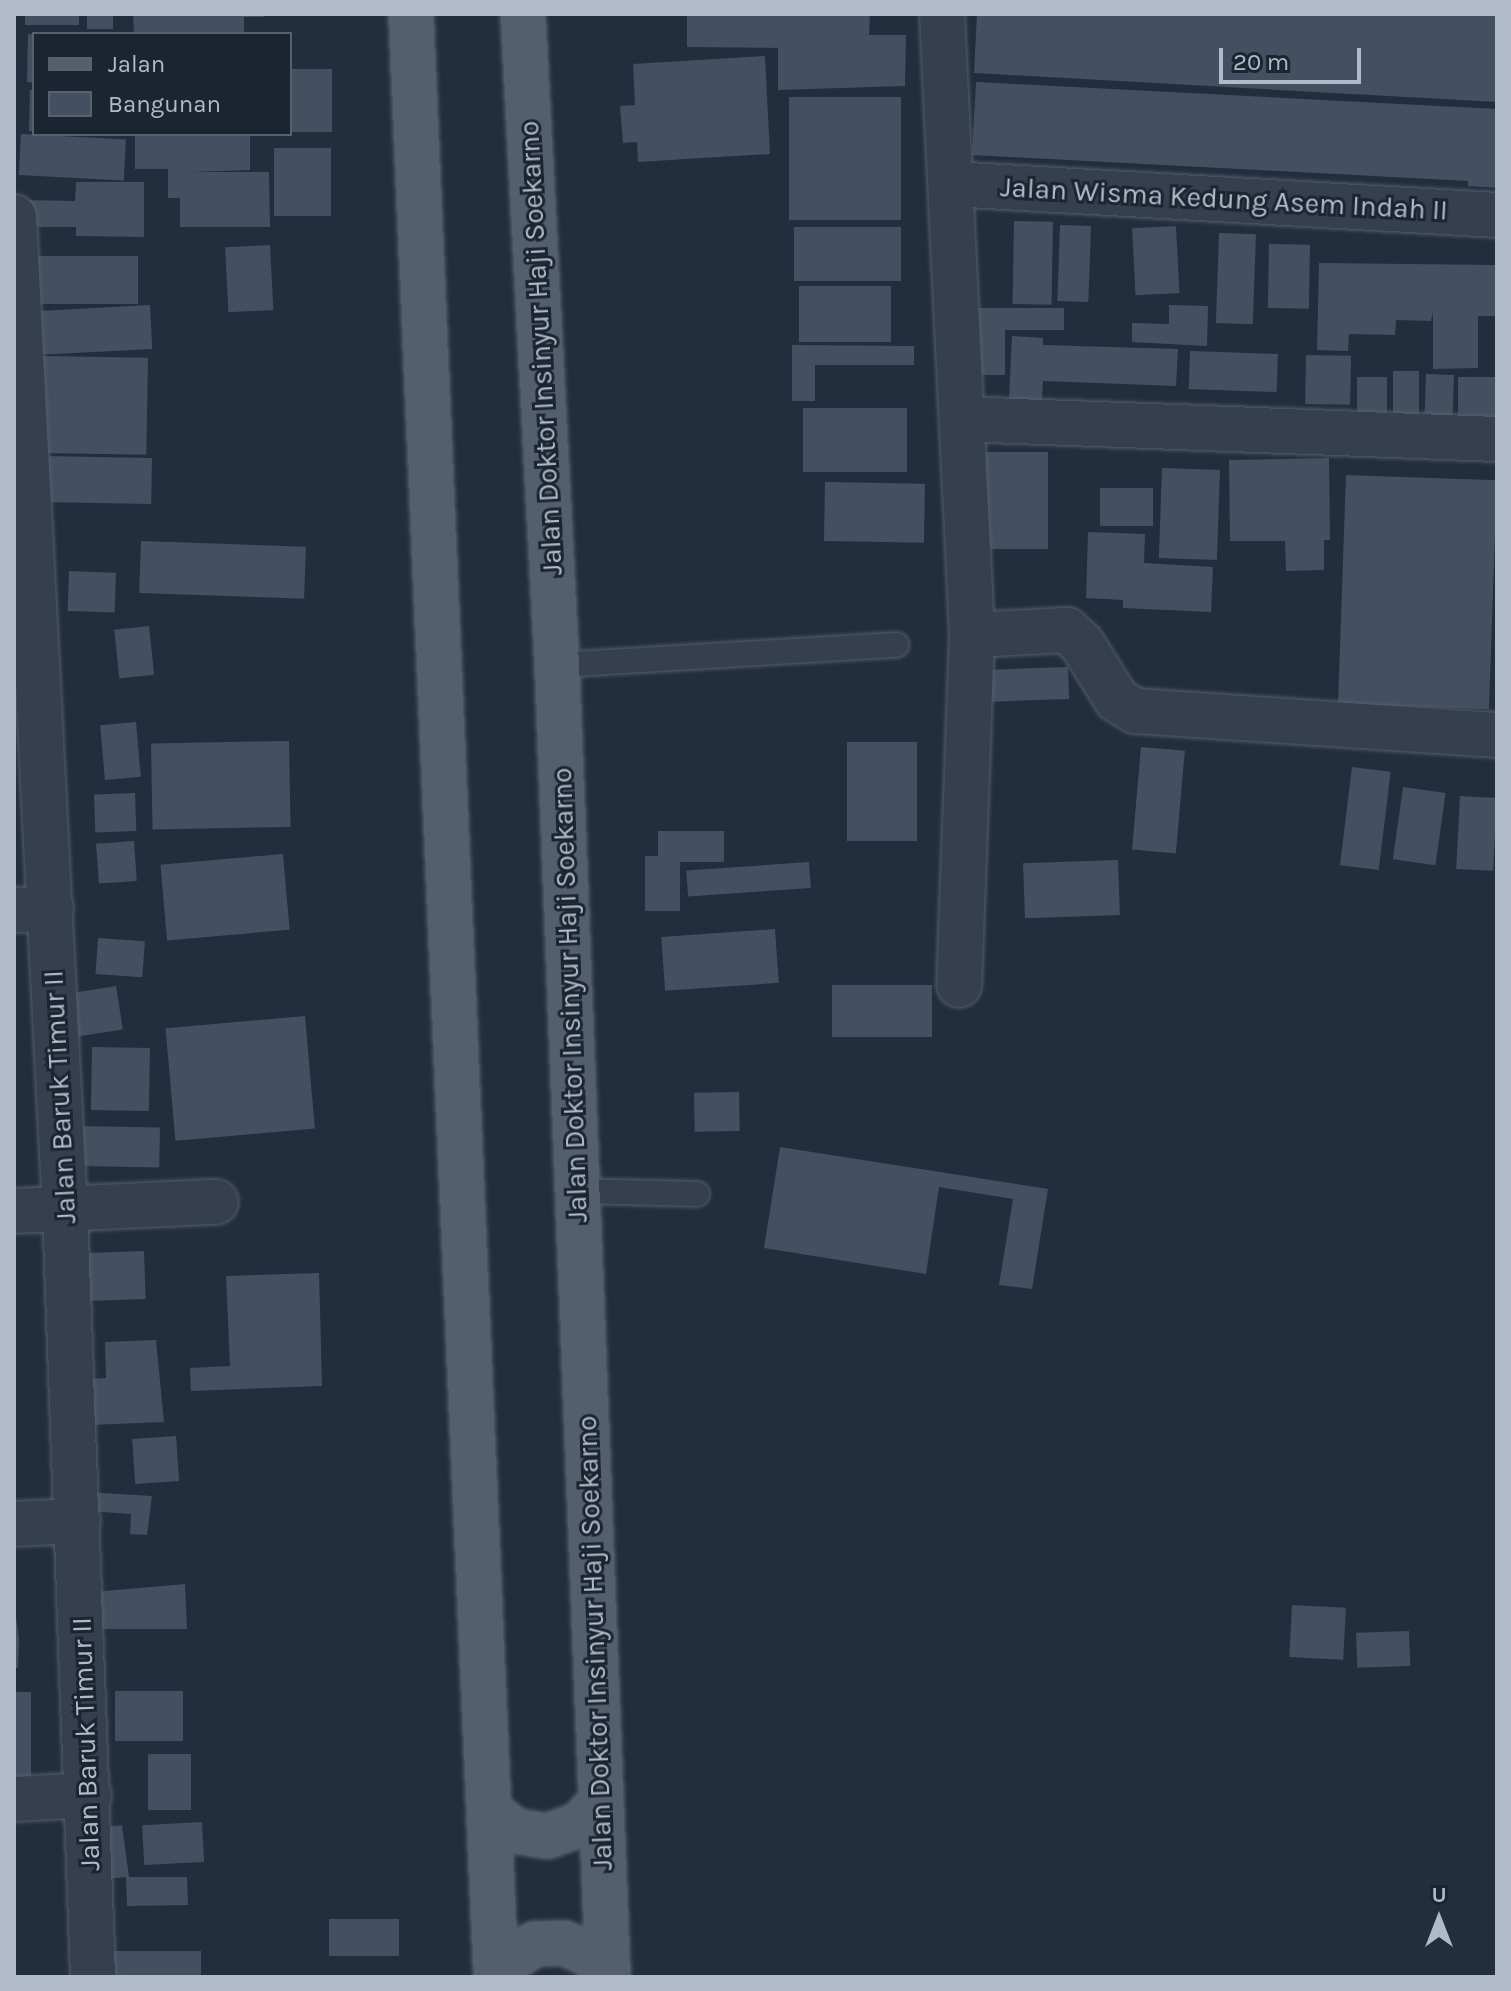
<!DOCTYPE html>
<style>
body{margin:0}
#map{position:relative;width:1511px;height:1991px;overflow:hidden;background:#212e3d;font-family:Karla,sans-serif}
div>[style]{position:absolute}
.building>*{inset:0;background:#425061;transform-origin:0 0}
.roads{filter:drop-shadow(0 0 2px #545d6b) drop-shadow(0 0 2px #545d6b)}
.lane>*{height:24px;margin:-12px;padding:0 12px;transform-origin:12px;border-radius:12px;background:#353f4d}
.street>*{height:44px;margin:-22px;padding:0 22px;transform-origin:22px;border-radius:22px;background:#353f4d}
.primary>*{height:44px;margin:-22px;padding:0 22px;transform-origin:22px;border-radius:22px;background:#535f6d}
span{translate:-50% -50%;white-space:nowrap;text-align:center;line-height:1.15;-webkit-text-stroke:6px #1b2532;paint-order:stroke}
.street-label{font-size:28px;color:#b1bac8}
.frame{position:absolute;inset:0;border:16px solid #b1bac8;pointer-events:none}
.legend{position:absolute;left:32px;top:32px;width:260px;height:104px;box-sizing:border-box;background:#1b2532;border:2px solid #57616e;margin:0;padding:10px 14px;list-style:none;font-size:24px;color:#b1bac8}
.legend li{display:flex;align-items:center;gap:16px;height:40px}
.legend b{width:40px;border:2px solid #57616e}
.north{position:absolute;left:1399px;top:1879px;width:80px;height:80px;-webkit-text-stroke:6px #1b2532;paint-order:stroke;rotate:0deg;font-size:22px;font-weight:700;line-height:32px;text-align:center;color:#b1bac8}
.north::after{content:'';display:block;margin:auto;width:28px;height:36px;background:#b1bac8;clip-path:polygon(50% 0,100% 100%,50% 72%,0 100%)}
.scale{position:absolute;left:1219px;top:48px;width:142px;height:36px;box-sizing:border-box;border:4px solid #b1bac8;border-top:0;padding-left:10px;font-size:24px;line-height:28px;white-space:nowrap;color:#b1bac8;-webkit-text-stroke:6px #1b2532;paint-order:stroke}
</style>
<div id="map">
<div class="building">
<i style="left:25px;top:14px;width:54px;height:11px"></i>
<i style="left:87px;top:14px;width:26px;height:15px"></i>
<i style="clip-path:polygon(133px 14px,264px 14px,264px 17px,244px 17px,244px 34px,134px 34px)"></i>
<i style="clip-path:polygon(687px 14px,870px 14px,869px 35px,906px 35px,905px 86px,778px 90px,778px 48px,687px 47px)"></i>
<i style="clip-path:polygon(977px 14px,1497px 14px,1497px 102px,974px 73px)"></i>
<i style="clip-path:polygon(28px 34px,34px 34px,34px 83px,27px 82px)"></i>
<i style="clip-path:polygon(765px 56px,770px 154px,638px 162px,637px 142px,623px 143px,620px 106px,635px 105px,633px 64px)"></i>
<i style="left:332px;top:69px;width:63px;height:42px;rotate:90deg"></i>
<i style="clip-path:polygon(976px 82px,1497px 109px,1497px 188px,1468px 186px,1468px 181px,972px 155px)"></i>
<i style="clip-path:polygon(30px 90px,34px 90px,34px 131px,29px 131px)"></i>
<i style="left:789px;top:97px;width:112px;height:123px"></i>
<i style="left:21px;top:134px;width:105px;height:41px;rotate:3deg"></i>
<i style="clip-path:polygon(135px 134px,250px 134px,250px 170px,190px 172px,269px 172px,270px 227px,180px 227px,180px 198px,168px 198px,168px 169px,135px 169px)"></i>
<i style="left:274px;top:148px;width:57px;height:68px"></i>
<i style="clip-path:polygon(76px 182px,144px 182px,144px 237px,76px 236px,76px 227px,24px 227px,24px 200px,75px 201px)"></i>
<i style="left:1014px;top:221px;width:39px;height:83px;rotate:1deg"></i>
<i style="left:1060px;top:225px;width:31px;height:76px;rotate:2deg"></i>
<i style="left:1176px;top:226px;width:67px;height:44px;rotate:87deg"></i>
<i style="left:794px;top:227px;width:107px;height:54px"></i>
<i style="left:1219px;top:233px;width:37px;height:90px;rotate:2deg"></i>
<i style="left:1269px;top:244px;width:41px;height:64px;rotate:1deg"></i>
<i style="left:270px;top:245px;width:65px;height:45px;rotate:87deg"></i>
<i style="left:29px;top:256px;width:109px;height:48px"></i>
<i style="clip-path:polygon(1319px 263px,1497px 265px,1497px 316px,1478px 316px,1478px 368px,1433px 369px,1433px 312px,1431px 321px,1396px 320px,1395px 335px,1349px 334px,1348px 351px,1317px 350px)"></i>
<i style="left:891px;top:286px;width:56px;height:92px;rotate:90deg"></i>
<i style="left:150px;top:305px;width:44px;height:122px;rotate:87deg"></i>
<i style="clip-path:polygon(1169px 305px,1208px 306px,1207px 346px,1132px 342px,1132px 323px,1169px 324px)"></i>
<i style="clip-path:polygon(974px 308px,1064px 308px,1064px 330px,1005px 330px,1005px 375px,973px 375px)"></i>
<i style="clip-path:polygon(1012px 336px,1043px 338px,1043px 345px,1178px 349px,1176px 386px,1043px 381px,1042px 400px,1009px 399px)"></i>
<i style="clip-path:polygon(792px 345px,914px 346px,914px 365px,815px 365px,815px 401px,792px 401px)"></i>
<i style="left:1190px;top:351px;width:88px;height:38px;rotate:2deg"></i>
<i style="left:1306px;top:355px;width:45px;height:49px;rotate:1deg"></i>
<i style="left:43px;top:356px;width:105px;height:97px;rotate:1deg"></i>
<i style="left:1393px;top:371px;width:26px;height:56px"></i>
<i style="left:1426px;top:374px;width:28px;height:49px;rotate:2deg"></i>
<i style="left:1357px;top:377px;width:30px;height:52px"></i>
<i style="left:1458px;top:377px;width:38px;height:48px"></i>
<i style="left:803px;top:408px;width:104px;height:64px"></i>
<i style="left:985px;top:452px;width:63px;height:97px"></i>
<i style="left:43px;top:456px;width:109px;height:46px;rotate:1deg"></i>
<i style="clip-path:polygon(1329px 458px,1330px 540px,1324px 540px,1324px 570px,1286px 571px,1285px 541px,1230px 541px,1229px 460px)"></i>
<i style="left:1162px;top:468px;width:58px;height:90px;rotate:2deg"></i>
<i style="left:1346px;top:475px;width:151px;height:229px;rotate:2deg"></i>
<i style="left:825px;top:482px;width:100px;height:59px;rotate:1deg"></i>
<i style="left:1100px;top:488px;width:53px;height:38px"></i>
<i style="clip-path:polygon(1088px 532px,1145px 534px,1144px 563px,1213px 567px,1211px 612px,1123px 608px,1123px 600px,1086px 598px)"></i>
<i style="left:141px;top:541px;width:165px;height:52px;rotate:2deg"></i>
<i style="left:69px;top:571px;width:47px;height:40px;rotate:2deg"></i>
<i style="left:149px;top:626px;width:49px;height:35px;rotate:84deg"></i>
<i style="left:1068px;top:667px;width:32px;height:83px;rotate:88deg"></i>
<i style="left:136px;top:722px;width:55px;height:36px;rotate:85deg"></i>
<i style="left:289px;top:741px;width:86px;height:138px;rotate:89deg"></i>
<i style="left:847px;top:742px;width:70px;height:99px"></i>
<i style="left:1141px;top:747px;width:44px;height:103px;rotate:5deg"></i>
<i style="left:1352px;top:767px;width:39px;height:99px;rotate:7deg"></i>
<i style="left:1403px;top:787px;width:43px;height:73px;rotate:8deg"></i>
<i style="left:135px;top:793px;width:38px;height:41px;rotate:88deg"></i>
<i style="left:1460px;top:796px;width:37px;height:73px;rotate:3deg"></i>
<i style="clip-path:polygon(658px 831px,724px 831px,724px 862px,680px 862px,680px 911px,645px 911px,645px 856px,658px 856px)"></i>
<i style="left:134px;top:841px;width:40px;height:38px;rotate:86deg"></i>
<i style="left:283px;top:854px;width:76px;height:123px;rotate:85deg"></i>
<i style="left:1118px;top:860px;width:55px;height:95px;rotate:88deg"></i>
<i style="left:809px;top:862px;width:26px;height:123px;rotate:86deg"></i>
<i style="left:775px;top:929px;width:54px;height:114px;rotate:86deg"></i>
<i style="left:98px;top:938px;width:47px;height:36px;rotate:4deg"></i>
<i style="left:832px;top:985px;width:100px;height:52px"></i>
<i style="left:116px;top:986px;width:44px;height:49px;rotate:81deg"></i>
<i style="left:305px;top:1016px;width:113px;height:140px;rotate:85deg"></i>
<i style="left:92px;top:1047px;width:58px;height:63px;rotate:1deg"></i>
<i style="left:739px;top:1092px;width:39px;height:45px;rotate:89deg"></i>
<i style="left:80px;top:1126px;width:80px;height:40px;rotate:1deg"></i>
<i style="clip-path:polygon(780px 1147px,1048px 1189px,1032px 1289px,999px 1285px,1013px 1199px,939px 1187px,926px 1274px,764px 1248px)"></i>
<i style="left:144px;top:1251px;width:48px;height:64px;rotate:88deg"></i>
<i style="clip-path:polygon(319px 1273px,322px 1386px,191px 1391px,190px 1368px,230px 1366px,226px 1276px)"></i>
<i style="clip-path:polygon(156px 1340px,164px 1422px,89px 1425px,87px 1379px,106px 1378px,105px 1342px)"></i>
<i style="left:176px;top:1436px;width:45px;height:44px;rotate:86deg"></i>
<i style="clip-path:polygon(87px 1492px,152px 1496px,147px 1535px,130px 1534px,131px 1514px,87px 1511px)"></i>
<i style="clip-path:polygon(185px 1584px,187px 1629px,91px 1629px,93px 1592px)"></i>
<i style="clip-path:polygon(14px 1604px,19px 1638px,18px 1668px,14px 1668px)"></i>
<i style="left:1292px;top:1605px;width:54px;height:52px;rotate:3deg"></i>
<i style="left:1409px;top:1631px;width:35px;height:53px;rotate:88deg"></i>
<i style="left:115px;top:1691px;width:68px;height:50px"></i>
<i style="left:14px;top:1692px;width:17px;height:87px"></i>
<i style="left:148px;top:1754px;width:43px;height:56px"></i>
<i style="left:202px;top:1822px;width:40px;height:60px;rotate:87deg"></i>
<i style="clip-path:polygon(122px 1825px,129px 1877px,187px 1877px,188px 1905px,127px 1906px,126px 1877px,98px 1880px,91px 1829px)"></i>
<i style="left:329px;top:1919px;width:70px;height:37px"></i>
<i style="left:102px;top:1951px;width:99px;height:26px"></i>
</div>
<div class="roads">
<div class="lane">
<i style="left:557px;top:665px;width:340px;rotate:-3.4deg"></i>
<i style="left:577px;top:1191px;width:120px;rotate:1.4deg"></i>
</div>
<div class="street">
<i style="left:942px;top:14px;width:622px;rotate:87.23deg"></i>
<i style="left:972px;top:635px;width:350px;rotate:92.1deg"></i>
<i style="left:951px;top:184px;width:547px;rotate:3.25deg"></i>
<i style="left:14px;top:217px;width:993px;rotate:87.06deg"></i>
<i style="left:65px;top:1209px;width:769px;rotate:87.91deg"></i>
<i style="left:962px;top:419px;width:535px;rotate:2.14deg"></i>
<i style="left:972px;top:635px;width:95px;rotate:-3deg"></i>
<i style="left:1067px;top:630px;width:21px;rotate:43deg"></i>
<i style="left:1082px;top:644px;width:66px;rotate:58deg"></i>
<i style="left:1117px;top:700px;width:21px;rotate:31deg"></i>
<i style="left:1135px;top:711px;width:363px;rotate:3.8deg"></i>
<i style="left:14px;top:910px;width:37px;rotate:-2deg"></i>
<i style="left:14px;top:1211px;width:202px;rotate:-2.6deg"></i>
<i style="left:14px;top:1524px;width:64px;rotate:-2.7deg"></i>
<i style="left:14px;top:1799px;width:75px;rotate:-3.1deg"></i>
</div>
<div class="primary">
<i style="left:411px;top:14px;width:1965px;rotate:87.52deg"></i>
<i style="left:523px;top:14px;width:652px;rotate:87.01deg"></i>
<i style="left:557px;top:665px;width:1313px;rotate:87.77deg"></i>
<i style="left:489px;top:1810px;width:33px;rotate:39deg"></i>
<i style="left:515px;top:1831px;width:33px;rotate:9deg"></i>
<i style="left:548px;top:1836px;width:33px;rotate:-20deg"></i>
<i style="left:579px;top:1825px;width:33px;rotate:-47deg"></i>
<i style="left:501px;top:1977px;width:19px;rotate:-62deg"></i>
<i style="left:510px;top:1960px;width:30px;rotate:-33deg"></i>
<i style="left:535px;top:1944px;width:29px;rotate:-2deg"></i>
<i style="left:564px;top:1943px;width:30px;rotate:24deg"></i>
<i style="left:591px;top:1955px;width:27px;rotate:56deg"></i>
</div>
</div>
<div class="street-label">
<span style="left:1224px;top:199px;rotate:3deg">Jalan Wisma Kedung Asem Indah II</span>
<span style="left:541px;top:348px;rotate:-93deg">Jalan Doktor Insinyur Haji Soekarno</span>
<span style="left:570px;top:995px;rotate:-92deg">Jalan Doktor Insinyur Haji Soekarno</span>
<span style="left:60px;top:1097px;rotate:-93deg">Jalan Baruk Timur II</span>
<span style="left:595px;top:1643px;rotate:-92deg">Jalan Doktor Insinyur Haji Soekarno</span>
<span style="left:86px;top:1744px;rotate:-92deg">Jalan Baruk Timur II</span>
</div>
<div class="frame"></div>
<ul class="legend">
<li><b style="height:10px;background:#535f6d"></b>Jalan</li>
<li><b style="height:22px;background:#425061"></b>Bangunan</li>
</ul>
<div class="north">U</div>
<div class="scale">20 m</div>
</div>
